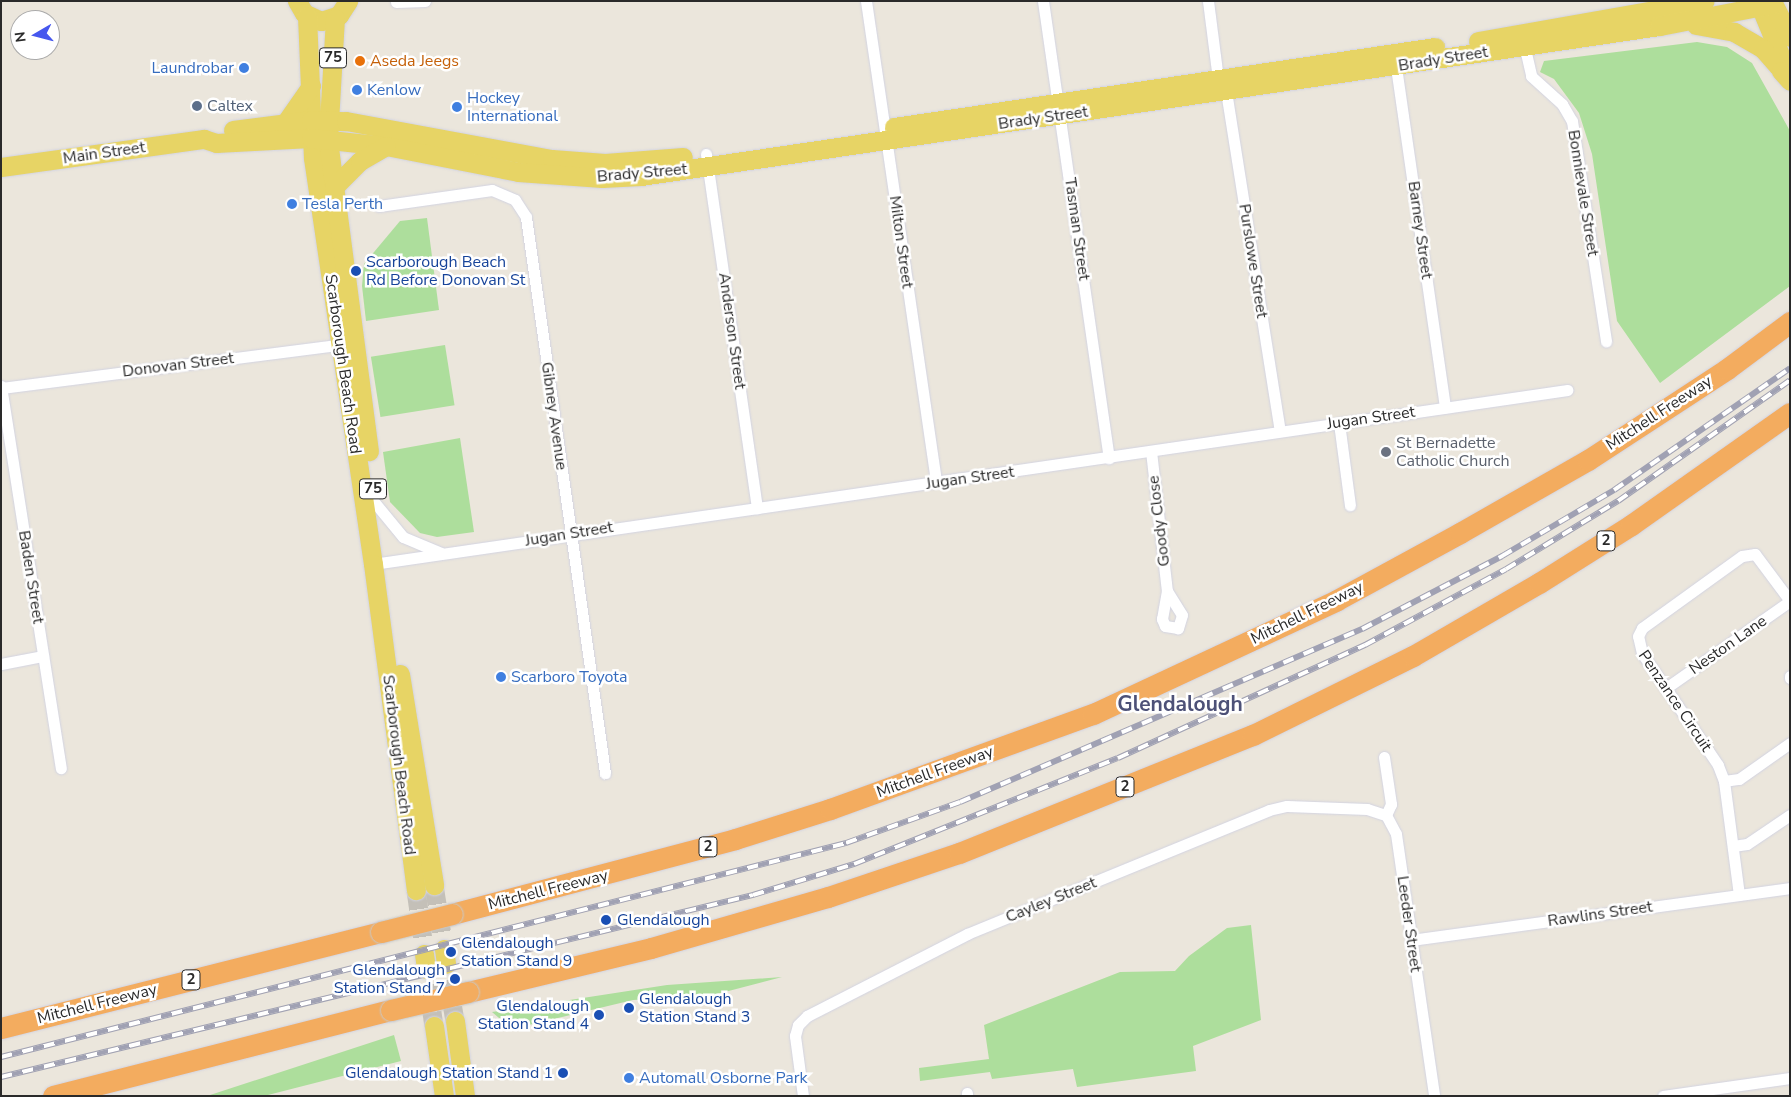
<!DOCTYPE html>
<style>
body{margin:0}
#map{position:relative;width:1791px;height:1097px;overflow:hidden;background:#ebe6dc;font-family:"Nunito Sans",sans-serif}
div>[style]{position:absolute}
.green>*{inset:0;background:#adde9c;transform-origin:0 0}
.primary-tunnel>*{height:19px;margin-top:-9.5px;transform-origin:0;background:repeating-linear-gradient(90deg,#c4c0b8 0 19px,transparent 0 28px)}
.roads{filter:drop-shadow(0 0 1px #d2d3e1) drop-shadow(0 0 1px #d2d3e1)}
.minor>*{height:11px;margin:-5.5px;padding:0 5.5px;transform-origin:5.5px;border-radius:5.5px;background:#fff}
.primary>*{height:19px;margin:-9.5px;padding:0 9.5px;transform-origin:9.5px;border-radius:9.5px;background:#e7d465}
.motorway>*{height:21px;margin:-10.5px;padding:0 10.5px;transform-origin:10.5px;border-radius:10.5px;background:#f3ac5f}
.rail>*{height:5.5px;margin-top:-2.75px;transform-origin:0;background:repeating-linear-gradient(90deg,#fff 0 11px,#a0a1b3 0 22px);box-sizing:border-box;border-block:1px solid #a0a1b3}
.bridges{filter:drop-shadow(0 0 1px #c8c8c8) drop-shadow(0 0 1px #c8c8c8)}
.motorway-bridge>*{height:21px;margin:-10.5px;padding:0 10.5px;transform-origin:10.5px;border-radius:10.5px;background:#f3ac5f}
.dots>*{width:14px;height:14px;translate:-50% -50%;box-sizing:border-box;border:2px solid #fff;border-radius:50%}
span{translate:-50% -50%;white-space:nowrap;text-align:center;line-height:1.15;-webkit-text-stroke:5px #fff;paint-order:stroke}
.shield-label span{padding:1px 4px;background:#fff;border:1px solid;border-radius:4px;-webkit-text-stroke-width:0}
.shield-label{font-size:15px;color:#2a2a2a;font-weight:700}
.street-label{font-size:16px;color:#2a2a2a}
.food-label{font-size:16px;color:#c56008}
.left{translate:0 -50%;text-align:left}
.shop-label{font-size:16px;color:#366cbe}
.right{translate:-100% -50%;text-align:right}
.service-label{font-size:16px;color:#4e5e75}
.transit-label{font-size:16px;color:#164399}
.worship-label{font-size:16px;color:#5b616d}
.district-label{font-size:21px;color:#4d5177;font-weight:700}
.frame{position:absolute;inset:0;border:2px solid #2a2a2a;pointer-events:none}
.north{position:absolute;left:10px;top:10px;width:50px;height:50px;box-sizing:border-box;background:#fff;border:1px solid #aaa;border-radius:50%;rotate:262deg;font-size:14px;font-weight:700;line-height:20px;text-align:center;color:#2a2a2a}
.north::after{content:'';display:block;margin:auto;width:18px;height:22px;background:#4657ee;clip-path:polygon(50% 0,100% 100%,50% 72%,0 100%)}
</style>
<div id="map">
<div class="green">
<i style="clip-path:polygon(1697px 42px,1727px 47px,1752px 63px,1790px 131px,1790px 286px,1660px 383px,1617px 321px,1592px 154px,1579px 113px,1554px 79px,1540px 72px,1544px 61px)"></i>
<i style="clip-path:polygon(427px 218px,439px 310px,366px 321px,362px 286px,364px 264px,400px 221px)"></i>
<i style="left:445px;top:345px;width:61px;height:75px;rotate:81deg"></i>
<i style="clip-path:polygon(460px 438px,474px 532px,437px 537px,420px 533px,390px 502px,383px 452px)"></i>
<i style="clip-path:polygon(1251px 925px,1261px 1020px,1193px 1046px,1196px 1071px,1077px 1087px,1073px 1069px,992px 1079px,990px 1072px,920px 1081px,919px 1068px,989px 1059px,984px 1025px,1120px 972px,1175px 971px,1189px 956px,1227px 928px)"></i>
<i style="clip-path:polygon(782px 977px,675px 1005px,666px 1006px,651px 999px,633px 1000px,512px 1029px,492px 1012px,667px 985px)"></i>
<i style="clip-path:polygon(394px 1035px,401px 1061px,264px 1096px,207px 1096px)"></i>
</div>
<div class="primary-tunnel">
<i style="left:434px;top:885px;width:51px;rotate:80.9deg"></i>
<i style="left:416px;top:890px;width:50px;rotate:82deg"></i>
<i style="left:448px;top:979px;width:43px;rotate:80.5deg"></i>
<i style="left:428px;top:984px;width:42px;rotate:81.9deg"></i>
</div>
<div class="roads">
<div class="minor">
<i style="left:866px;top:1px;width:486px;rotate:81.7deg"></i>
<i style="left:1043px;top:1px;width:462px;rotate:81.8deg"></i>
<i style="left:1208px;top:1px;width:79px;rotate:82.7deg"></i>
<i style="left:396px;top:2px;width:29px;rotate:-2deg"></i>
<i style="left:1523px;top:40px;width:37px;rotate:77deg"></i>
<i style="left:1531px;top:76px;width:42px;rotate:42.1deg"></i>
<i style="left:1562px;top:104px;width:20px;rotate:60deg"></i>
<i style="left:1572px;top:121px;width:223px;rotate:81.2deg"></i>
<i style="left:1395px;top:60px;width:351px;rotate:81.8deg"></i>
<i style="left:1226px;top:91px;width:344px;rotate:81deg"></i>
<i style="left:706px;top:154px;width:358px;rotate:81.8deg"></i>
<i style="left:379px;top:206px;width:114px;rotate:-8.1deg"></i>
<i style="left:492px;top:190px;width:25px;rotate:23deg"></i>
<i style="left:515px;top:200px;width:20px;rotate:57deg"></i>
<i style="left:526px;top:217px;width:562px;rotate:81.91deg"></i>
<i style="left:1px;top:386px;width:387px;rotate:81.1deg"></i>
<i style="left:1px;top:388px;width:347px;rotate:-7.3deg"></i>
<i style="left:1339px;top:423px;width:83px;rotate:82.4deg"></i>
<i style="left:1151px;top:451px;width:141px;rotate:83.5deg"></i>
<i style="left:1167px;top:591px;width:28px;rotate:58deg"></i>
<i style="left:1182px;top:615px;width:14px;rotate:107deg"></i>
<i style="left:1178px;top:628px;width:13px;rotate:-171deg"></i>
<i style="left:1165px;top:626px;width:8px;rotate:-113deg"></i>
<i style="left:1162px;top:619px;width:28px;rotate:-80deg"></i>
<i style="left:375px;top:503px;width:44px;rotate:50.5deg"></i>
<i style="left:403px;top:537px;width:41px;rotate:22.8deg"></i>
<i style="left:373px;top:564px;width:1207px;rotate:-8.29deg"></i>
<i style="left:1px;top:664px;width:43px;rotate:-10.8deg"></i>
<i style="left:1790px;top:676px;width:2px;rotate:90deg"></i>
<i style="left:1666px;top:688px;width:151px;rotate:-35.1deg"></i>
<i style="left:1384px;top:757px;width:48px;rotate:81.5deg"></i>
<i style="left:1391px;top:804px;width:12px;rotate:114deg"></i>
<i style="left:1386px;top:815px;width:21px;rotate:62deg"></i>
<i style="left:1396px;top:834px;width:265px;rotate:81.7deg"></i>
<i style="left:1724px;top:781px;width:15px;rotate:-8deg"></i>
<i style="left:1739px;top:779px;width:62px;rotate:-35.2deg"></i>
<i style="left:1733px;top:846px;width:14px;rotate:-8deg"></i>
<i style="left:1747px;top:844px;width:52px;rotate:-34deg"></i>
<i style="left:1739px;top:895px;width:115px;rotate:-97.5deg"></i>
<i style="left:1724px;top:781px;width:17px;rotate:-111deg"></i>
<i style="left:1718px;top:765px;width:135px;rotate:-124.2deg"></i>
<i style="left:1642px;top:653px;width:17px;rotate:-103deg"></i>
<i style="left:1638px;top:636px;width:9px;rotate:-63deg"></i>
<i style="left:1642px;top:628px;width:123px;rotate:-35.8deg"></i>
<i style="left:1742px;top:556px;width:13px;rotate:-9deg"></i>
<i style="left:1755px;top:554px;width:59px;rotate:53.3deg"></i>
<i style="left:1411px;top:940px;width:383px;rotate:-7.8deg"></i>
<i style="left:967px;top:1093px;width:3px;rotate:90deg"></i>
<i style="left:803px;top:1096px;width:61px;rotate:-97.6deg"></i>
<i style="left:795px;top:1036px;width:11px;rotate:-75deg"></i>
<i style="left:798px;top:1025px;width:13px;rotate:-45deg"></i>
<i style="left:807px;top:1016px;width:180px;rotate:-27.1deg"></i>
<i style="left:967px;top:934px;width:326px;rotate:-22.3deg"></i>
<i style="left:1269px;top:810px;width:18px;rotate:-13deg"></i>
<i style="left:1287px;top:806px;width:80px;rotate:2.1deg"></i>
<i style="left:1367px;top:809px;width:20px;rotate:18deg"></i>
<i style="left:1663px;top:1096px;width:128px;rotate:-8.1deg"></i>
</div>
<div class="primary">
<i style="left:297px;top:1px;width:14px;rotate:60deg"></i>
<i style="left:304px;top:13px;width:19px;rotate:25deg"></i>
<i style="left:321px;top:21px;width:19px;rotate:-18deg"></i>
<i style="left:339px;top:15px;width:17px;rotate:-57deg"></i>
<i style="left:1758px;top:1px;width:68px;rotate:67.6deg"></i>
<i style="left:1772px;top:1px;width:40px;rotate:63.4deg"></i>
<i style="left:307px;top:16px;width:142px;rotate:87.6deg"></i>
<i style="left:313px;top:158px;width:410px;rotate:81.6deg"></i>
<i style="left:373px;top:564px;width:329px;rotate:82.5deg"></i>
<i style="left:335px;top:18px;width:122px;rotate:93.3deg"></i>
<i style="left:328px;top:140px;width:314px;rotate:82.5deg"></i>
<i style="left:1696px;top:25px;width:39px;rotate:10deg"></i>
<i style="left:1734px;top:32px;width:34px;rotate:30deg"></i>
<i style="left:1763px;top:49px;width:23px;rotate:49deg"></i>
<i style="left:1478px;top:41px;width:230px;rotate:-10deg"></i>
<i style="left:1781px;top:71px;width:13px;rotate:48deg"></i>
<i style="left:286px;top:122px;width:44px;rotate:-55.2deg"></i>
<i style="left:894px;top:127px;width:547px;rotate:-8.41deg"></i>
<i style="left:233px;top:130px;width:79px;rotate:-7.3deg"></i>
<i style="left:311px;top:120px;width:35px;rotate:2deg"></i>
<i style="left:346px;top:121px;width:209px;rotate:10.5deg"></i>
<i style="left:552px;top:159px;width:53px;rotate:4.3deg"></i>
<i style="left:605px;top:163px;width:78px;rotate:-4.4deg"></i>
<i style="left:1px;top:167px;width:205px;rotate:-7.9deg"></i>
<i style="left:204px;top:139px;width:13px;rotate:18deg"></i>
<i style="left:216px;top:143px;width:95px;rotate:-3deg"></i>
<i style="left:311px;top:138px;width:75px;rotate:6.1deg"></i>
<i style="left:386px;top:146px;width:135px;rotate:11.1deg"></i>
<i style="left:518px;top:172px;width:84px;rotate:4.1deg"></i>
<i style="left:602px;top:178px;width:39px;rotate:-3deg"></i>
<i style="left:641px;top:176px;width:1029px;rotate:-8.38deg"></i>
<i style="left:1659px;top:26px;width:116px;rotate:-10.9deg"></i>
<i style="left:334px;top:187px;width:37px;rotate:-45deg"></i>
<i style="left:360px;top:161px;width:30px;rotate:-30deg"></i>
<i style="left:400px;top:674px;width:214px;rotate:80.8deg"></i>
<i style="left:444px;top:949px;width:15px;rotate:82deg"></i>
<i style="left:424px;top:954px;width:15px;rotate:82deg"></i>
<i style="left:455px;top:1021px;width:76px;rotate:82.4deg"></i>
<i style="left:434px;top:1026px;width:71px;rotate:81.9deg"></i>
</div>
<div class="motorway">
<i style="left:452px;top:914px;width:293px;rotate:-14.8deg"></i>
<i style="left:735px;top:839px;width:100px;rotate:-17.5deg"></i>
<i style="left:830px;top:809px;width:280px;rotate:-19.9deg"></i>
<i style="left:1093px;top:714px;width:269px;rotate:-25deg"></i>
<i style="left:1337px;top:600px;width:140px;rotate:-28.6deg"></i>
<i style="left:1460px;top:533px;width:147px;rotate:-29.7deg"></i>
<i style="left:1588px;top:460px;width:166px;rotate:-33.2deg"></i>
<i style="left:1727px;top:369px;width:79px;rotate:-36.7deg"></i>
<i style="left:468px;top:992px;width:188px;rotate:-13.5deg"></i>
<i style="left:651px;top:948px;width:184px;rotate:-16.1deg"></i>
<i style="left:828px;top:897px;width:138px;rotate:-18.6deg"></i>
<i style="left:959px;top:853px;width:317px;rotate:-21.9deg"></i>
<i style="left:1253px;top:735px;width:178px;rotate:-26.3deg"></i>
<i style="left:1413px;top:656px;width:146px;rotate:-30.1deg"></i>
<i style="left:1539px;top:583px;width:109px;rotate:-32.2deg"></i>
<i style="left:1631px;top:525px;width:194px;rotate:-35.2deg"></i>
<i style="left:1px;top:1028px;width:392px;rotate:-14.2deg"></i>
<i style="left:53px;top:1096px;width:349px;rotate:-14.3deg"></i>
</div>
</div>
<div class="rail">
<i style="left:1px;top:1057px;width:872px;rotate:-14.21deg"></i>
<i style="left:846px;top:843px;width:121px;rotate:-19.8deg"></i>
<i style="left:960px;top:802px;width:438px;rotate:-23.3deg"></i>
<i style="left:1362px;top:629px;width:158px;rotate:-27.5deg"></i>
<i style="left:1502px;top:556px;width:130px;rotate:-30.5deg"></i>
<i style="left:1614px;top:490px;width:214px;rotate:-34.7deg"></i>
<i style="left:1px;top:1077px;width:774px;rotate:-13.61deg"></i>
<i style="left:753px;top:895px;width:106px;rotate:-17.1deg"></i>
<i style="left:854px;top:864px;width:284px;rotate:-21.9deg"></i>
<i style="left:1118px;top:758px;width:272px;rotate:-24.6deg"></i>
<i style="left:1365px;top:645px;width:160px;rotate:-28.3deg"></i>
<i style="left:1506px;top:569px;width:131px;rotate:-31.3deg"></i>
<i style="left:1618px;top:501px;width:210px;rotate:-35.1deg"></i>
</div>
<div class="bridges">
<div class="motorway-bridge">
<i style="left:381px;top:932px;width:73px;rotate:-14.2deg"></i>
<i style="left:391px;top:1010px;width:79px;rotate:-13.2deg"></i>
</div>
</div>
<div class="dots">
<i style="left:360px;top:61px;background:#e8710a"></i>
<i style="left:244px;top:68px;background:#3f7fe0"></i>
<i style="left:357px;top:90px;background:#3f7fe0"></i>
<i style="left:197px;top:106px;background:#5c6f8a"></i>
<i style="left:457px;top:107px;background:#3f7fe0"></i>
<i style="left:292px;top:204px;background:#3f7fe0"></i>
<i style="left:356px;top:271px;background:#1a4fb4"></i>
<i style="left:1386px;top:452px;background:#6b7280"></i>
<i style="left:501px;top:677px;background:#3f7fe0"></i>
<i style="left:606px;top:920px;background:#1a4fb4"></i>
<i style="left:451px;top:952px;background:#1a4fb4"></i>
<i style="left:455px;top:979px;background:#1a4fb4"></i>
<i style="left:629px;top:1008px;background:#1a4fb4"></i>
<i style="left:599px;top:1015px;background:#1a4fb4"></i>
<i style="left:563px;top:1073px;background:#1a4fb4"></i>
<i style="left:629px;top:1078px;background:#3f7fe0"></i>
</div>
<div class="shield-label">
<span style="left:333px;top:58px">75</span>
<span style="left:373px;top:489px">75</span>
<span style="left:1606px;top:541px">2</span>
<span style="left:1125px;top:787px">2</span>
<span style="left:708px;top:847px">2</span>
<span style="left:191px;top:980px">2</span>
</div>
<div class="street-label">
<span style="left:1443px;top:59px;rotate:-9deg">Brady Street</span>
<span style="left:1043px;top:118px;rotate:-8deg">Brady Street</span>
<span style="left:104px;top:153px;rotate:-8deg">Main Street</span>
<span style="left:642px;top:173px;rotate:-5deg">Brady Street</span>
<span style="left:1583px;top:193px;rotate:81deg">Bonnievale Street</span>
<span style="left:1077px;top:229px;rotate:82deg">Tasman Street</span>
<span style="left:1420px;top:230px;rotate:82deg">Barney Street</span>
<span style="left:901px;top:242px;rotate:82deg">Milton Street</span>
<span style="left:1253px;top:261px;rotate:81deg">Purslowe Street</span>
<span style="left:732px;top:331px;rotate:82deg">Anderson Street</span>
<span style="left:343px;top:364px;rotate:82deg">Scarborough Beach Road</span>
<span style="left:178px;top:365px;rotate:-7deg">Donovan Street</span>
<span style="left:1659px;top:413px;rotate:-33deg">Mitchell Freeway</span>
<span style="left:554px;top:416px;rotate:82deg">Gibney Avenue</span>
<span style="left:1371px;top:418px;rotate:-8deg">Jugan Street</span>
<span style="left:970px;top:478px;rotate:-8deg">Jugan Street</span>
<span style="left:1159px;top:521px;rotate:-97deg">Goody Close</span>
<span style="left:569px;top:534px;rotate:-9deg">Jugan Street</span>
<span style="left:31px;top:577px;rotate:81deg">Baden Street</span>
<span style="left:1307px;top:613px;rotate:-26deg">Mitchell Freeway</span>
<span style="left:1728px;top:645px;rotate:-35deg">Neston Lane</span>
<span style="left:1675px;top:701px;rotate:56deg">Penzance Circuit</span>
<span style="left:399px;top:765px;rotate:83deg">Scarborough Beach Road</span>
<span style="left:935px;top:772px;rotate:-20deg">Mitchell Freeway</span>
<span style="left:548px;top:890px;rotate:-14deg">Mitchell Freeway</span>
<span style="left:1051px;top:900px;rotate:-22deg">Cayley Street</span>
<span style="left:1600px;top:914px;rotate:-8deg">Rawlins Street</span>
<span style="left:1409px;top:924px;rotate:82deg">Leeder Street</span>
<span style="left:97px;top:1004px;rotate:-14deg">Mitchell Freeway</span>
</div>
<div class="food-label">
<span class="left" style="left:370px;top:61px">Aseda Jeegs</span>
</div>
<div class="shop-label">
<span class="right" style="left:234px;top:68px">Laundrobar</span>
<span class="left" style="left:367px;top:90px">Kenlow</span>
<span class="left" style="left:467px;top:107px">Hockey<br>International</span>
<span class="left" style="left:302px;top:204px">Tesla Perth</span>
<span class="left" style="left:511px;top:677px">Scarboro Toyota</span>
<span class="left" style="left:639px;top:1078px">Automall Osborne Park</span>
</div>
<div class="service-label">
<span class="left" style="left:207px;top:106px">Caltex</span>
</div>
<div class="transit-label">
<span class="left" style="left:366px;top:271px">Scarborough Beach<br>Rd Before Donovan St</span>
<span class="left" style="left:617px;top:920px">Glendalough</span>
<span class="left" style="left:461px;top:952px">Glendalough<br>Station Stand 9</span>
<span class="right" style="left:445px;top:979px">Glendalough<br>Station Stand 7</span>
<span class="left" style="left:639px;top:1008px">Glendalough<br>Station Stand 3</span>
<span class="right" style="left:589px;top:1015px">Glendalough<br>Station Stand 4</span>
<span class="right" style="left:553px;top:1073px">Glendalough Station Stand 1</span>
</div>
<div class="worship-label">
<span class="left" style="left:1396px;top:452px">St Bernadette<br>Catholic Church</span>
</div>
<div class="district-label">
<span style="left:1180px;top:704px">Glendalough</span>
</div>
<div class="frame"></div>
<div class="north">N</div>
</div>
